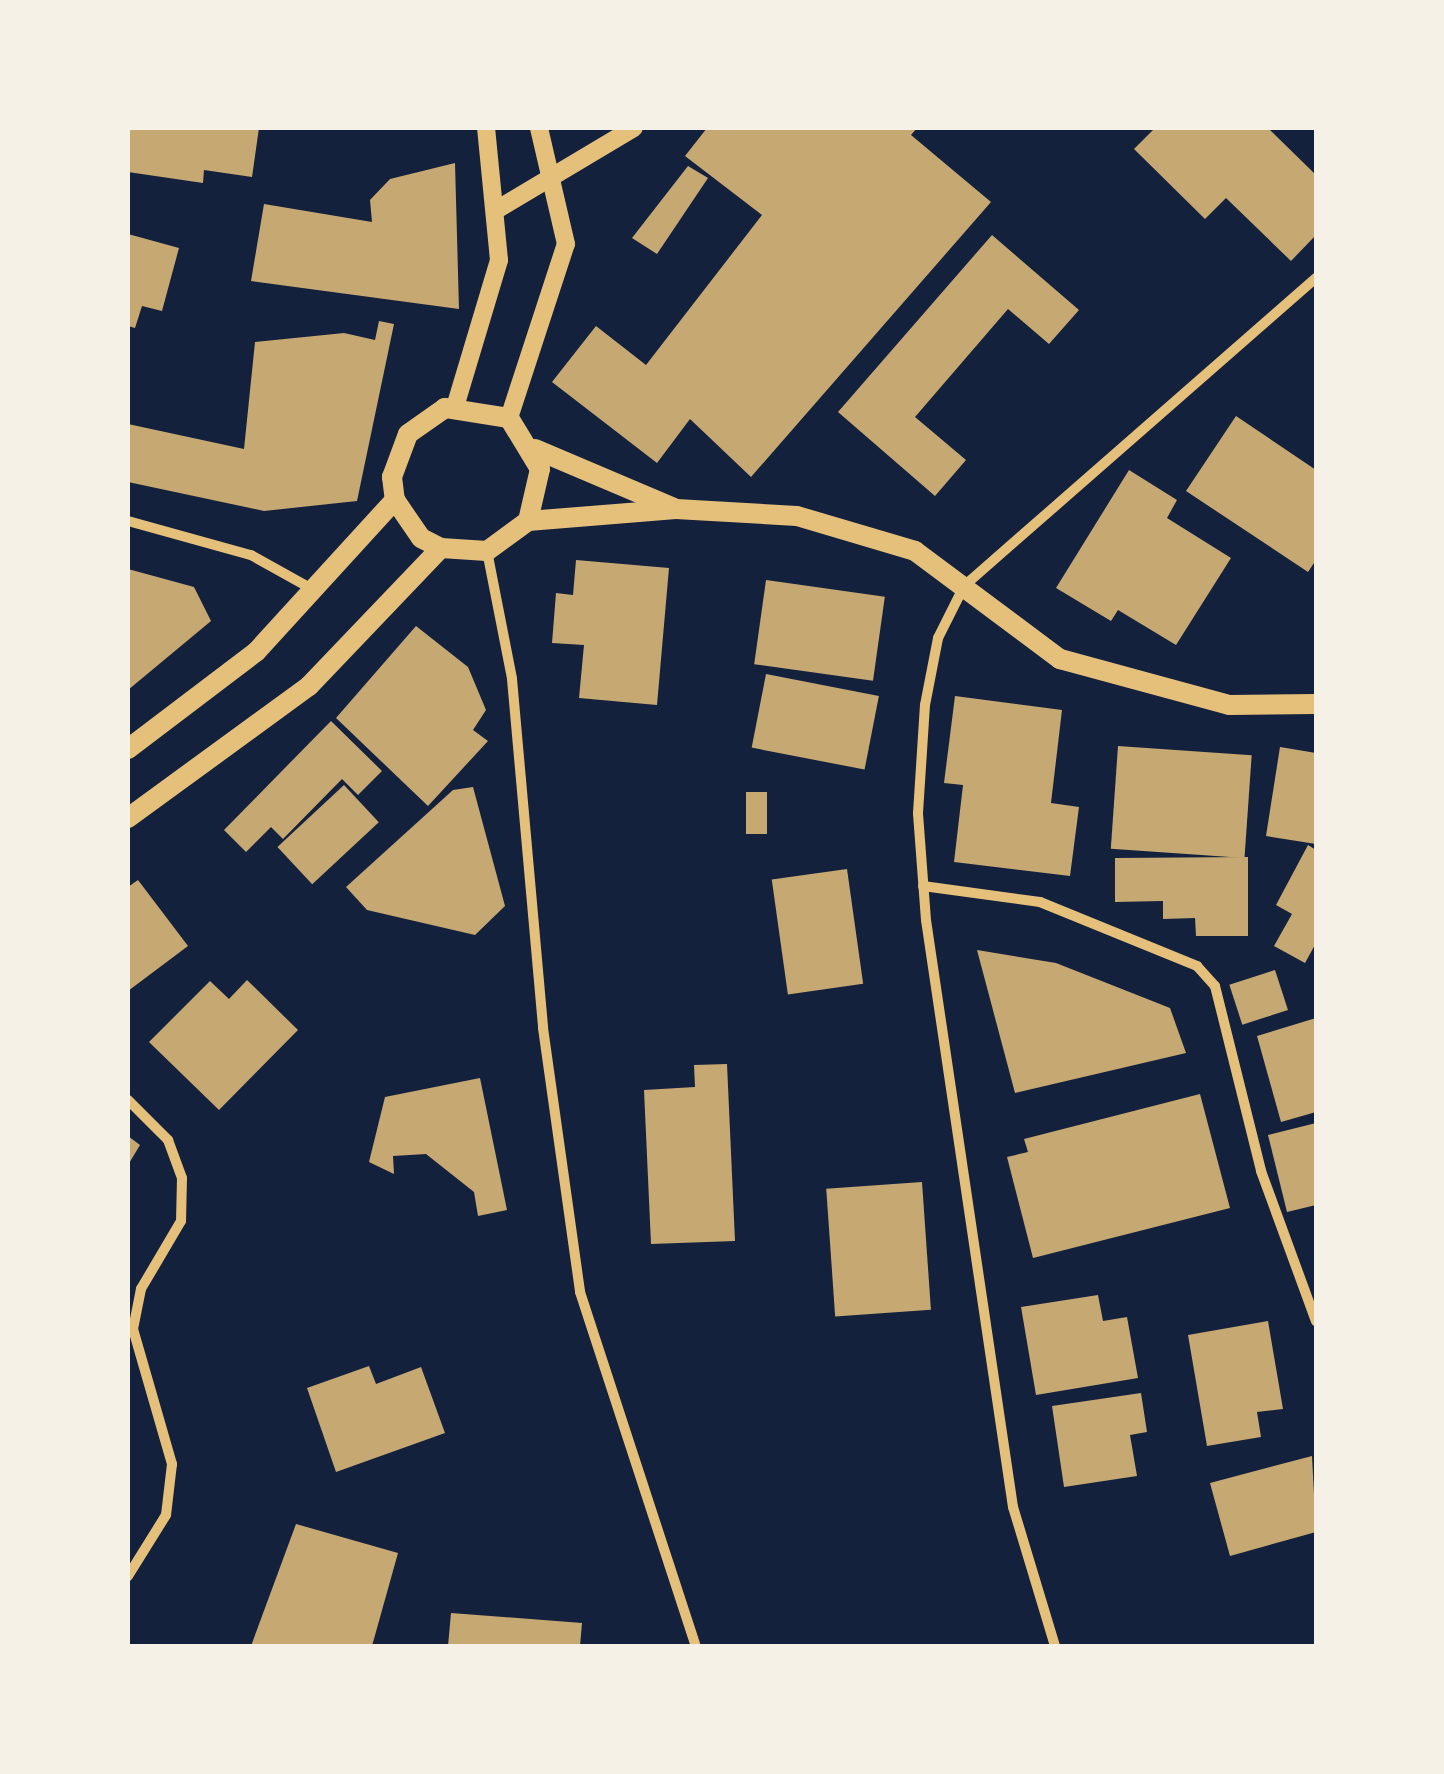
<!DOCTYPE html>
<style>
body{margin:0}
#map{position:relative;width:1444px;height:1774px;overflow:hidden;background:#14213d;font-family:"Alegreya Sans",sans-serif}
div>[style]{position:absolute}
.building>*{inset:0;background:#c6a872;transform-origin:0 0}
.minor>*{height:10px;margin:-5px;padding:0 5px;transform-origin:5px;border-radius:5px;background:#e5c07b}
.tertiary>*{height:18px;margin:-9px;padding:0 9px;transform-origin:9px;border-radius:9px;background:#e5c07b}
.secondary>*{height:20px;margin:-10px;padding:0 10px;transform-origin:10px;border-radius:10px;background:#e5c07b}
span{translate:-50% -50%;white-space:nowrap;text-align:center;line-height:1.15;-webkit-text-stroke:10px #f6f1e7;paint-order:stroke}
.frame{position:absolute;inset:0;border:130px solid #f6f1e7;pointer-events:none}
</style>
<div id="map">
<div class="building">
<i style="clip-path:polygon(128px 128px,259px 128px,252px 177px,204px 170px,203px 183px,128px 172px)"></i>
<i style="clip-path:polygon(707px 128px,917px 128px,911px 135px,991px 202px,751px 477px,690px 419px,657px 463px,552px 382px,596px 326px,646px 365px,762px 215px,685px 156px)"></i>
<i style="clip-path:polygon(1155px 128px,1268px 128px,1316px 175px,1316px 235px,1291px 261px,1226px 198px,1205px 219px,1134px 149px)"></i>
<i style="clip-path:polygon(455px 163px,459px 309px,251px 281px,264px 204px,372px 222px,370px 200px,390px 179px)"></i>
<i style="clip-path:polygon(688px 166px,708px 178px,657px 254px,632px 238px)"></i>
<i style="clip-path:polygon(128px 234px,179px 248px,162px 311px,142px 306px,135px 328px,128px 326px)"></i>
<i style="clip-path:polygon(992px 235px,1079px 310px,1049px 344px,1008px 309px,915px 417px,966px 460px,935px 496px,838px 412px)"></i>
<i style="clip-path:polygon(379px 321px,394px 324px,357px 501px,264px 511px,128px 482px,128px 424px,244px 449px,255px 342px,344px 333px,375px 340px)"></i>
<i style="clip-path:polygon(1236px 416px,1316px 470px,1316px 560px,1308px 572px,1186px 491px)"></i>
<i style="clip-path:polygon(1129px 470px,1177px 500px,1167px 518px,1231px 558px,1176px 645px,1118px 610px,1111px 621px,1056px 588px)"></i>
<i style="clip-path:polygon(576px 560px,669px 568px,657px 705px,579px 698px,584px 645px,552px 643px,556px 593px,573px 595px)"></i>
<i style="clip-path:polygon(128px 569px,194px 587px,211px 621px,128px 690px)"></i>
<i style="left:766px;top:580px;width:120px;height:85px;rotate:8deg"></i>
<i style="clip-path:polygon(416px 626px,468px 667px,486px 710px,473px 730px,488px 741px,428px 806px,336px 718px)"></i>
<i style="left:766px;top:674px;width:115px;height:75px;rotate:11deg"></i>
<i style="clip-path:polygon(955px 696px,1062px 710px,1051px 803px,1079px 807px,1070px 876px,954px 862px,963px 785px,944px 783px)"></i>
<i style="clip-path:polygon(331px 721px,382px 771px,358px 795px,342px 779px,283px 839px,271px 827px,246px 852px,224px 830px)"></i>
<i style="left:1118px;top:746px;width:134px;height:103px;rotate:4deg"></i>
<i style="clip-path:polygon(1280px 747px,1316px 753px,1316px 844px,1266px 836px)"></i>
<i style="left:344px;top:785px;width:51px;height:91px;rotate:47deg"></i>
<i style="clip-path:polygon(473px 787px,505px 906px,475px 935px,367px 910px,346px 887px,453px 790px)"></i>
<i style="left:767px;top:792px;width:42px;height:21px;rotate:90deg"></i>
<i style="clip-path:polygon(1308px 845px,1316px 850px,1316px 943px,1305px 963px,1274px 946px,1292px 914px,1276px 905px)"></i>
<i style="clip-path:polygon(1248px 857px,1248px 936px,1196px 936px,1195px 918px,1163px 919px,1163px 901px,1115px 902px,1115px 858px)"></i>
<i style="left:847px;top:869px;width:116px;height:76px;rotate:82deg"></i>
<i style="clip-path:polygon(138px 880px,188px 946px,128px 991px,128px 887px)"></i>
<i style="clip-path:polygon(977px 950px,1056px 963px,1170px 1008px,1186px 1053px,1015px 1093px)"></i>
<i style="left:1275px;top:970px;width:42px;height:48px;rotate:72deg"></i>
<i style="clip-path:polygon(247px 980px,298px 1030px,219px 1110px,149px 1042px,210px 981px,229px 999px)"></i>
<i style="clip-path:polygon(1316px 1018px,1316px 1112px,1281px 1122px,1257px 1036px)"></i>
<i style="clip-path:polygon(727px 1064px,735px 1241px,651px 1244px,644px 1090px,695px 1087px,694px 1065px)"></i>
<i style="clip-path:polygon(480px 1078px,507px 1210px,478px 1216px,474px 1192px,426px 1154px,393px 1156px,394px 1174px,369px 1162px,385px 1097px)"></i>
<i style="clip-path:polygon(1200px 1094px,1230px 1208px,1033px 1258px,1007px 1157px,1028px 1152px,1024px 1139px)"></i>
<i style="clip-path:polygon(1316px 1123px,1316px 1205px,1287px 1212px,1268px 1135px)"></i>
<i style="clip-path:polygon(128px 1136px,140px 1145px,128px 1165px)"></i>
<i style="left:922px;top:1182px;width:128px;height:96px;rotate:86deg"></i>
<i style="clip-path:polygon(1098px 1295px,1103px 1321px,1127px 1317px,1138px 1378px,1036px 1395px,1021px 1307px)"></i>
<i style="clip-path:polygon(1268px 1321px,1283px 1409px,1257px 1412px,1261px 1437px,1207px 1446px,1188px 1335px)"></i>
<i style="clip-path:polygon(369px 1366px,376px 1384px,421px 1367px,445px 1433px,336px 1472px,307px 1388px)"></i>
<i style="clip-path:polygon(1141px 1393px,1147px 1432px,1130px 1435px,1137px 1476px,1064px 1487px,1052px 1406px)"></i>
<i style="clip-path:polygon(1312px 1456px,1316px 1532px,1230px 1556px,1210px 1483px)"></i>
<i style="clip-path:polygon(296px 1524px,398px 1553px,372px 1646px,251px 1646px)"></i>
<i style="clip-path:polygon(451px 1613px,582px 1623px,580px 1646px,448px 1646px)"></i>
</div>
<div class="minor">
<i style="left:128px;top:521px;width:128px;rotate:15.5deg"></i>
<i style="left:251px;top:555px;width:70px;rotate:29.1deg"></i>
<i style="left:487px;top:551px;width:130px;rotate:78.9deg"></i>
<i style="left:512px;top:679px;width:350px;rotate:84.9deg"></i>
<i style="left:543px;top:1028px;width:267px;rotate:82deg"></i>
<i style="left:580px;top:1292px;width:373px;rotate:71.9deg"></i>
<i style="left:923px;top:886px;width:118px;rotate:7.8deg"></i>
<i style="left:1040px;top:902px;width:170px;rotate:22.2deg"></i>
<i style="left:1197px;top:966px;width:27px;rotate:48deg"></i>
<i style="left:1215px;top:986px;width:191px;rotate:76deg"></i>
<i style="left:1261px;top:1171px;width:160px;rotate:69.9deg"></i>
<i style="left:128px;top:1100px;width:57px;rotate:45deg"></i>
<i style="left:168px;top:1140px;width:40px;rotate:69.8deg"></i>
<i style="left:182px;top:1178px;width:43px;rotate:91.3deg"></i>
<i style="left:181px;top:1221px;width:79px;rotate:120.5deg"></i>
<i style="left:141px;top:1289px;width:41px;rotate:101.3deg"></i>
<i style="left:133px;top:1329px;width:141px;rotate:73.9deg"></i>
<i style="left:172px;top:1464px;width:51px;rotate:96.7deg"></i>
<i style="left:166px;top:1515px;width:72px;rotate:121.9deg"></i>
<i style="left:1055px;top:1646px;width:145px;rotate:-106.8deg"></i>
<i style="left:1013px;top:1507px;width:593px;rotate:-98.43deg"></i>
<i style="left:926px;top:920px;width:107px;rotate:-94.3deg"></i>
<i style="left:918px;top:813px;width:108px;rotate:-86.3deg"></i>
<i style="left:925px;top:705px;width:68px;rotate:-79deg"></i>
<i style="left:938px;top:638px;width:58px;rotate:-63.4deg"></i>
<i style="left:964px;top:586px;width:468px;rotate:-41.2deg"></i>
</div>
<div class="tertiary">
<i style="left:498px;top:209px;width:158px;rotate:-30.8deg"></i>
<i style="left:455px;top:407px;width:153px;rotate:-73.3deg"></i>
<i style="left:499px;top:260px;width:133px;rotate:-95.6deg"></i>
<i style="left:509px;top:418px;width:183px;rotate:-71.9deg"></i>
<i style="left:566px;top:244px;width:119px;rotate:-103.1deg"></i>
</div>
<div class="secondary">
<i style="left:535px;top:449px;width:151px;rotate:23deg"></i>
<i style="left:528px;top:521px;width:53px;rotate:-77deg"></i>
<i style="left:540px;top:469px;width:60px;rotate:-121.3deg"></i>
<i style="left:509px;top:418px;width:65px;rotate:-171.1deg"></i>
<i style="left:445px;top:408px;width:45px;rotate:144.9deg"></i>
<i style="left:408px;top:434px;width:46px;rotate:110.4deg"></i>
<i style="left:392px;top:477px;width:23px;rotate:83deg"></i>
<i style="left:395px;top:500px;width:46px;rotate:55.6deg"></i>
<i style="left:421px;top:538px;width:22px;rotate:27deg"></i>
<i style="left:441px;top:548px;width:46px;rotate:3.7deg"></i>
<i style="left:487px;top:551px;width:51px;rotate:-36.2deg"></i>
<i style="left:528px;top:521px;width:148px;rotate:-4.6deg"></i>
<i style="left:676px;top:509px;width:121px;rotate:3.3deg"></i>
<i style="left:797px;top:516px;width:123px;rotate:16.5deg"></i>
<i style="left:915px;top:551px;width:181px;rotate:36.7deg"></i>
<i style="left:1060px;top:659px;width:175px;rotate:15.2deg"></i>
<i style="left:1229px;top:705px;width:87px;rotate:-0.7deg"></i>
<i style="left:128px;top:749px;width:161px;rotate:-37.2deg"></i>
<i style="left:256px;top:652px;width:206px;rotate:-47.6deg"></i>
<i style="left:128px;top:818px;width:224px;rotate:-36.1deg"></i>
<i style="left:309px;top:686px;width:191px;rotate:-46.3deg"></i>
</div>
<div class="frame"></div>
</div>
